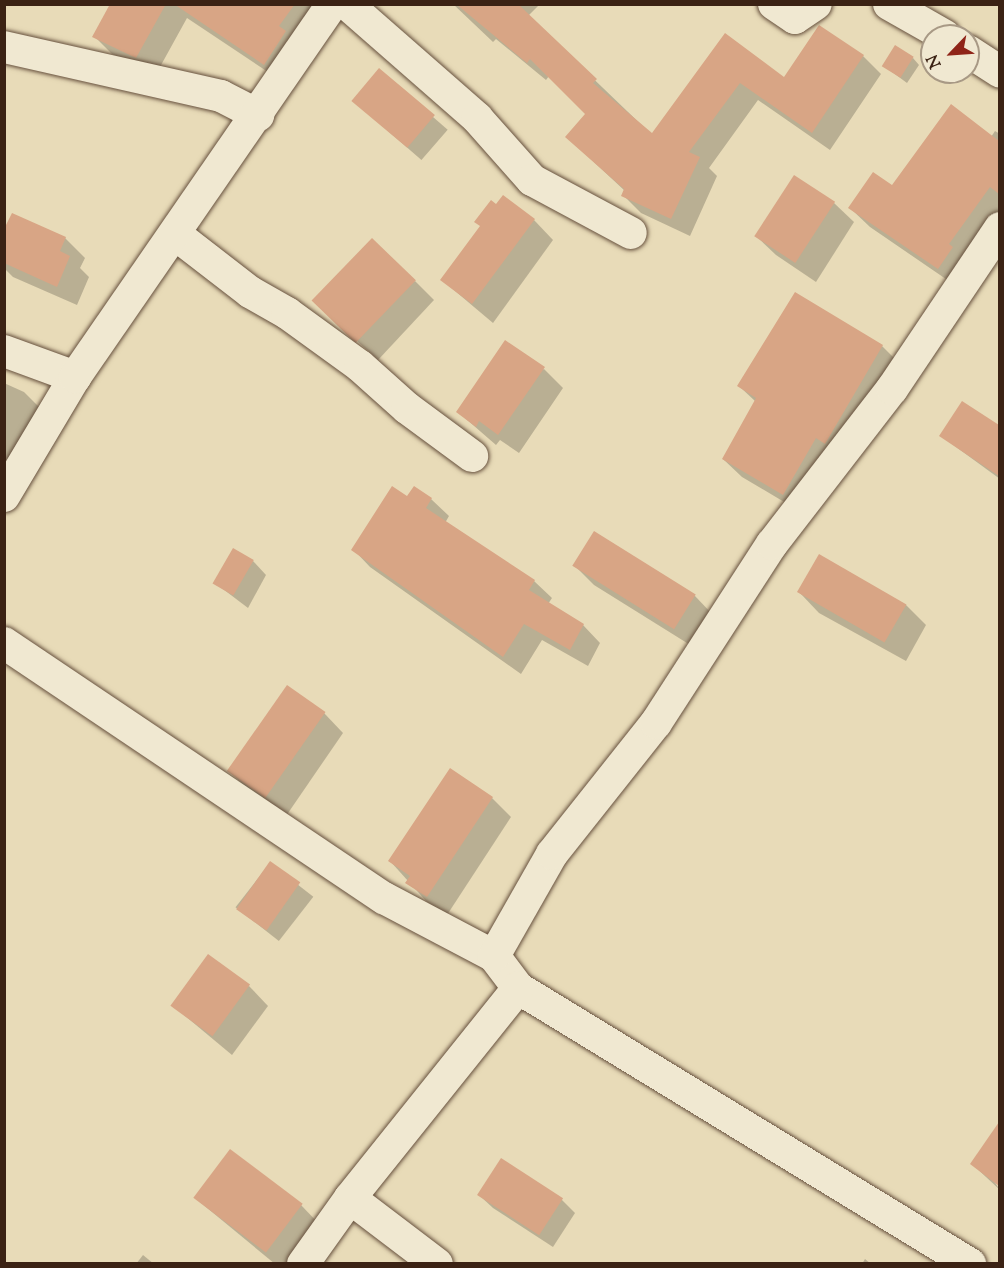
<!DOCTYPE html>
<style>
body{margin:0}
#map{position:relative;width:1004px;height:1268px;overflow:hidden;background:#e8dbb8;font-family:"Sorts Mill Goudy",serif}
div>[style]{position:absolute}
.shadow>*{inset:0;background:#0003;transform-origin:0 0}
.building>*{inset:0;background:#d8a585;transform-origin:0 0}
.roads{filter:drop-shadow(0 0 2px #66503d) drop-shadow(0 0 2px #66503d)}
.minor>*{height:32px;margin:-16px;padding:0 16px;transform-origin:16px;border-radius:16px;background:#f0e8d1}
span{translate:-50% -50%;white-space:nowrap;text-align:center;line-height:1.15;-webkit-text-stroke:5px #f0e8d1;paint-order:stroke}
.frame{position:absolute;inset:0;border:6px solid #3b2214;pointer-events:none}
.north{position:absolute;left:920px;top:24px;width:60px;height:60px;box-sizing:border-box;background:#f0e8d1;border:2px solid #a89985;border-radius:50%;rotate:245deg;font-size:16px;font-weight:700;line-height:24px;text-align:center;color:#3b2214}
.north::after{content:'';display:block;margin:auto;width:21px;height:27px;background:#8f2418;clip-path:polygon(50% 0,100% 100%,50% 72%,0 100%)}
</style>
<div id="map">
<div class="shadow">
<i style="clip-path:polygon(111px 4px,322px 4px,283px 82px,187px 18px,155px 76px,112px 54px,94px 36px)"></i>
<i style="clip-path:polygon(453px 4px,540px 4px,528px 16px,652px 135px,725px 35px,784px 79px,863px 56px,881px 74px,830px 150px,758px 100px,709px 168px,717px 176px,690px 236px,641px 213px,623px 195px,625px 191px,567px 137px,587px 114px,549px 76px,546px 80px,496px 39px,493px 42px)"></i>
<i style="clip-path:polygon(913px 58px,919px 65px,907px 83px,884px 66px)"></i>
<i style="left:379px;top:70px;width:91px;height:40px;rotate:41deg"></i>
<i style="clip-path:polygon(995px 131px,1000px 134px,1000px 221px,959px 288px,870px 227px,850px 208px,991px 137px)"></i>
<i style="clip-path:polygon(834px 203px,854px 222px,816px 282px,776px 255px,756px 236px)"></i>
<i style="clip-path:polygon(534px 220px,553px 240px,493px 323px,442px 280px)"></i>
<i style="clip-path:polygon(4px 233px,65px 238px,85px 258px,80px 268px,89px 277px,77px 305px,13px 277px,4px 268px)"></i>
<i style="clip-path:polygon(415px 281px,434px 300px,378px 360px,334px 320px)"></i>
<i style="clip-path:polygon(882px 346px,900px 364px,801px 512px,742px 477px,723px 459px,756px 402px,739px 386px)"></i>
<i style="clip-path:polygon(544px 369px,563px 388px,519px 453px,500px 440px,496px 445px,458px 412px)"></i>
<i style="clip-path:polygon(4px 383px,24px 392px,44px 412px,20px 466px,4px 460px)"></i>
<i style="clip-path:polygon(962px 403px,1000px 427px,1000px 479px,941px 436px)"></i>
<i style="clip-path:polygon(408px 498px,431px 499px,449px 516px,445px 523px,534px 581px,552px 598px,548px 604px,583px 625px,600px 643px,588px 666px,542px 640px,521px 674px,370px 567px,353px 549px)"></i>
<i style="clip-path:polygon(820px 556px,906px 605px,926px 625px,906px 661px,819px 613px,800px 593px)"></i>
<i style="clip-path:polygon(253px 561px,266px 575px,248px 608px,215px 583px)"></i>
<i style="clip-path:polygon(575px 566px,695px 596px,714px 616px,695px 648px,594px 585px)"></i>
<i style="clip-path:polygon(324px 713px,343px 733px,286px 816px,250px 791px,230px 772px)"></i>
<i style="clip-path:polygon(492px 798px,511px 817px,447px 915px,427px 902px,390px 861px)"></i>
<i style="left:270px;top:863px;width:55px;height:56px;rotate:38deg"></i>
<i style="clip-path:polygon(249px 986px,268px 1006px,232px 1055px,172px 1005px)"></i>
<i style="clip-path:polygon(1000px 1127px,1000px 1184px,992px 1178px,1000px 1190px,972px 1164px)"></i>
<i style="clip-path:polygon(479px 1195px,562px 1200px,575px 1213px,553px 1247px,493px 1208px)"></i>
<i style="clip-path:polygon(195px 1198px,301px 1205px,320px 1225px,291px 1264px,275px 1264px)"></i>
<i style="clip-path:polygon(143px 1255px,154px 1264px,136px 1264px)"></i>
<i style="clip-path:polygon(865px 1259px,871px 1264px,862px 1264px)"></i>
</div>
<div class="building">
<i style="clip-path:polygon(110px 4px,166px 4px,136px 58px,92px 37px)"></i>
<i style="clip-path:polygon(174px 4px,295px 4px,279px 26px,286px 31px,264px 65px)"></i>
<i style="clip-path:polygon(456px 4px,518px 4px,597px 79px,593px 83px,652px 133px,725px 33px,784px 77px,819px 25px,864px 55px,812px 133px,740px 83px,689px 152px,700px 157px,671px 219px,621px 196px,624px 189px,565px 137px,585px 114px,530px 59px,527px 63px)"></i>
<i style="left:895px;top:45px;width:22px;height:25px;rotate:32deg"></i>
<i style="left:379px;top:68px;width:73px;height:43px;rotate:40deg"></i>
<i style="clip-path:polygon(951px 104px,999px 141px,999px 194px,990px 187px,949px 244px,953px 247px,938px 269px,848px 208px,873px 172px,892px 185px)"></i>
<i style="left:794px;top:175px;width:49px;height:73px;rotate:33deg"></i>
<i style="clip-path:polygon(503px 195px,535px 219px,472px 304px,440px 280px,480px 226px,474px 222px,491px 200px,496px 204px)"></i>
<i style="clip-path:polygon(12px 213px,66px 237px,60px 251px,70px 256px,57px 287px,4px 263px,4px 229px)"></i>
<i style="left:372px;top:238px;width:61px;height:87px;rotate:44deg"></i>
<i style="clip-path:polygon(795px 292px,883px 345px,825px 444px,816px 438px,783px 495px,722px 459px,756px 398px,737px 386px)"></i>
<i style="clip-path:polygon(505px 340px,545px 367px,498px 435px,479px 421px,476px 427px,456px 412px)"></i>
<i style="clip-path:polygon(962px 401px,999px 425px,999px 476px,939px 436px)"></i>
<i style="clip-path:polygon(392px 486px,407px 496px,414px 486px,432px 498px,426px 508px,535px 580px,529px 590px,584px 624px,570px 650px,524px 624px,503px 657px,351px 550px)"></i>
<i style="left:594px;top:531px;width:120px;height:41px;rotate:32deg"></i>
<i style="left:233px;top:548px;width:24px;height:41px;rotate:30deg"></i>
<i style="left:819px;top:554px;width:101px;height:44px;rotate:30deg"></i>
<i style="left:287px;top:685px;width:47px;height:105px;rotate:35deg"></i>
<i style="clip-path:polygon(450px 768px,493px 797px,427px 897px,405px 883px,410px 876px,388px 861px)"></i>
<i style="left:270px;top:861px;width:37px;height:59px;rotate:35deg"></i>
<i style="left:208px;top:954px;width:52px;height:64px;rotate:36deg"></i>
<i style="clip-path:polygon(999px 1122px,999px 1186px,970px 1164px)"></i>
<i style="left:230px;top:1149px;width:91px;height:61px;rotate:37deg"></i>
<i style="left:501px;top:1158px;width:74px;height:44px;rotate:33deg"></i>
</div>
<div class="roads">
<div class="minor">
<i style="left:347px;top:4px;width:173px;rotate:41.2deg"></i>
<i style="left:477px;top:118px;width:83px;rotate:48.4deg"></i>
<i style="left:532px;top:180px;width:112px;rotate:28.2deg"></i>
<i style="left:774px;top:4px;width:25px;rotate:34deg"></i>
<i style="left:795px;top:18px;width:25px;rotate:-34deg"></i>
<i style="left:889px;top:4px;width:64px;rotate:29.7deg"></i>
<i style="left:4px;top:47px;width:222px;rotate:12.7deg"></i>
<i style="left:221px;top:96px;width:42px;rotate:27.2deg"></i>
<i style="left:968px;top:51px;width:38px;rotate:33deg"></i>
<i style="left:175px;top:234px;width:95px;rotate:37.7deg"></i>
<i style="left:250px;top:292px;width:43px;rotate:29.6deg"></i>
<i style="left:287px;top:313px;width:90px;rotate:36deg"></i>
<i style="left:360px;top:366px;width:63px;rotate:41.8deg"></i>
<i style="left:407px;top:408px;width:81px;rotate:36.4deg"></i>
<i style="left:4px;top:351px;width:76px;rotate:20.1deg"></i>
<i style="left:4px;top:496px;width:139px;rotate:-59.2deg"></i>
<i style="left:75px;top:377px;width:453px;rotate:-55.4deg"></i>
<i style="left:4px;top:643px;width:458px;rotate:33.9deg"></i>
<i style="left:384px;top:898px;width:124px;rotate:27.8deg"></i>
<i style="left:494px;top:956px;width:40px;rotate:53deg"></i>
<i style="left:518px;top:988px;width:530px;rotate:31.41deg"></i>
<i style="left:494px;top:956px;width:117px;rotate:-60.4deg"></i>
<i style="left:552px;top:854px;width:167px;rotate:-51.6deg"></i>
<i style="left:656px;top:723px;width:213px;rotate:-57.1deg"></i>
<i style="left:772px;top:544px;width:196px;rotate:-52.3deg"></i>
<i style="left:892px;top:389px;width:194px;rotate:-56.1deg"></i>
<i style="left:350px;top:1198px;width:109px;rotate:37.2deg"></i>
<i style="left:303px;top:1264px;width:81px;rotate:-54.5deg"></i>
<i style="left:350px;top:1198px;width:269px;rotate:-51.3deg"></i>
</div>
</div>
<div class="frame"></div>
<div class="north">N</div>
</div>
